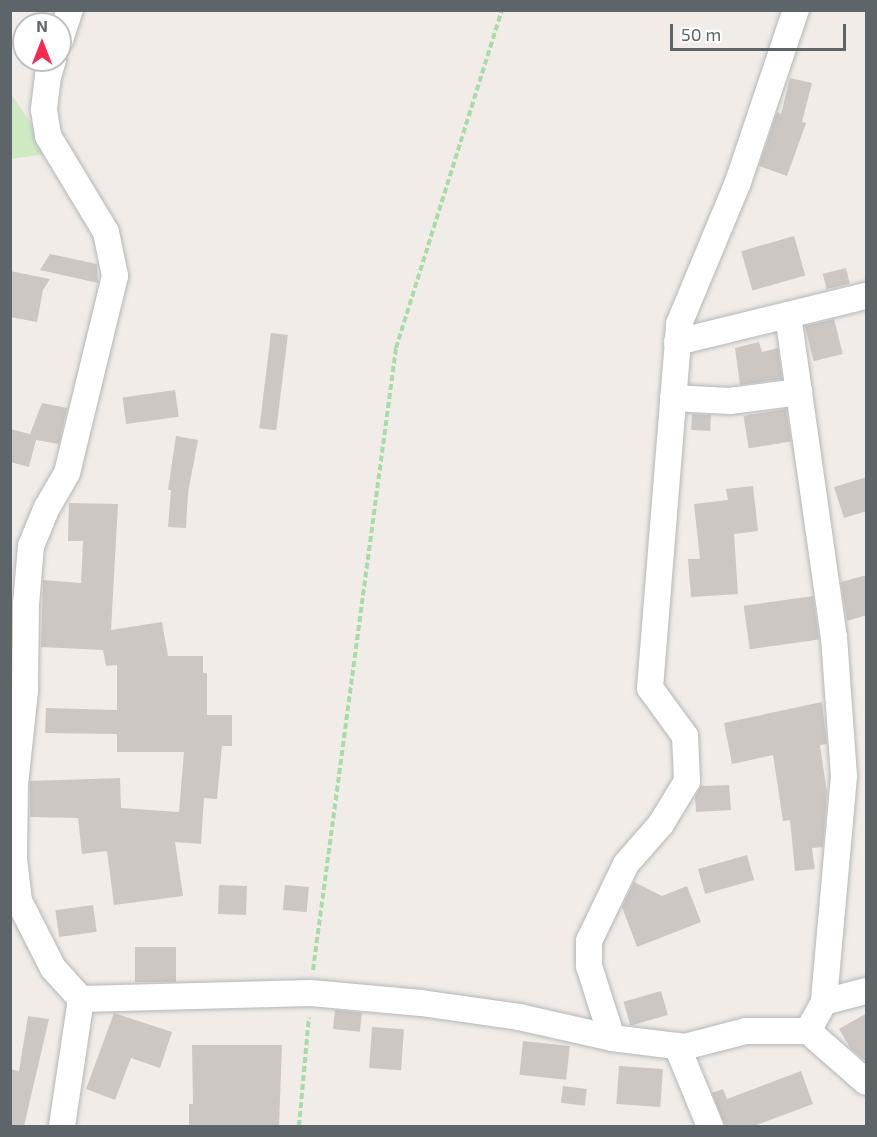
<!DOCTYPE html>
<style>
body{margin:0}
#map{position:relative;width:877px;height:1137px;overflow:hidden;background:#f1ece7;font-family:"Exo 2",sans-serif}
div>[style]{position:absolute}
.green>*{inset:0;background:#cdeac2}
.building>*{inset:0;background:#cdc7c4;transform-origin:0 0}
.path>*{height:4px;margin-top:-2px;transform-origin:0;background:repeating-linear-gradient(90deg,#a5dda4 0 6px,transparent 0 9px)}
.roads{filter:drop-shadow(0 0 2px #b2b7ba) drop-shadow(0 0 2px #b2b7ba)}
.street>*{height:26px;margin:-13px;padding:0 13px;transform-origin:13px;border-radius:13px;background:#fff}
span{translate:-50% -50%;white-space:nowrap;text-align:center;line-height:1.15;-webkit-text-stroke:5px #fff;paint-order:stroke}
.frame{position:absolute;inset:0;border:12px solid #5e6568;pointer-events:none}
.north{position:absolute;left:12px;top:12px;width:60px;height:60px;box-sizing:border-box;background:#fff;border:2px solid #bfc1c3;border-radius:50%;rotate:0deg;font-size:16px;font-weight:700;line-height:24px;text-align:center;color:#5e6568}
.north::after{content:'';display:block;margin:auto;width:21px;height:27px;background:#f6294f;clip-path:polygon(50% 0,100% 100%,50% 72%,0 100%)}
.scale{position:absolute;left:670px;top:24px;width:176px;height:27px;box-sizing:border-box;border:3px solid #5e6568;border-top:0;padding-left:8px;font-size:18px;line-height:21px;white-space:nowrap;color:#5e6568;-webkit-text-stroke:4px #fff;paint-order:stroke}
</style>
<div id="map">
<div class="green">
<i style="clip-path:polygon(11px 94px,51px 153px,11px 159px)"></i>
</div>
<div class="building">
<i style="clip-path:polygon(790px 78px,812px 83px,802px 122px,806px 123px,787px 176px,759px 166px,777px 112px,781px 114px)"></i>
<i style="left:794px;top:236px;width:41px;height:55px;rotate:74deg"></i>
<i style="clip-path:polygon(50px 254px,97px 264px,98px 283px,40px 270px)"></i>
<i style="left:846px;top:268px;width:16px;height:24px;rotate:76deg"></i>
<i style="clip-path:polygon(10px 271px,50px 279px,43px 290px,37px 322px,10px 317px)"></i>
<i style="left:834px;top:319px;width:36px;height:30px;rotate:76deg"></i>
<i style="left:271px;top:333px;width:17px;height:96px;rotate:7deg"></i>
<i style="clip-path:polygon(759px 342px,762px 352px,778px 348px,782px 379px,740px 385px,735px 348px)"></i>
<i style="left:175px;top:390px;width:27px;height:53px;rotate:82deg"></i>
<i style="clip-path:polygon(42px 403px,67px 408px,59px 444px,36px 440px,29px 467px,10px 462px,10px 429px,30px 434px)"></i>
<i style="left:786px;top:409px;width:33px;height:43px;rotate:81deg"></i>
<i style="left:692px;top:414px;width:19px;height:16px;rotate:3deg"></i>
<i style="clip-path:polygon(176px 436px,198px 440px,188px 493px,186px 528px,168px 527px,171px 490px,168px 490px)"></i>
<i style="clip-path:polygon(867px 477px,867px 511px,844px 518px,834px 487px)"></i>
<i style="clip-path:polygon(753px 486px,758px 531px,734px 534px,738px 594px,691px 597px,688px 559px,700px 559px,694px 504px,728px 500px,726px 489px)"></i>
<i style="clip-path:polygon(69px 503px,118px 504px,111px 630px,162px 622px,168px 656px,203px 656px,203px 673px,207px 673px,207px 715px,232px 715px,232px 746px,222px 746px,217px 799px,204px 798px,201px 844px,175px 842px,183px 896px,114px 905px,107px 851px,82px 854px,78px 818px,30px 817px,30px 781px,120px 778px,121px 808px,179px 812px,184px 752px,117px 752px,117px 734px,45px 733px,46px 708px,117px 710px,117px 665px,106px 666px,103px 650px,41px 647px,43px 580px,81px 583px,83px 541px,68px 541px)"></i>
<i style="clip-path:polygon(867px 575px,867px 615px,847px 621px,841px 582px)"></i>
<i style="left:813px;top:596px;width:44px;height:70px;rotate:82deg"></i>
<i style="clip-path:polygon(822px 702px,827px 744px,820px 745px,827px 793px,823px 847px,812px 848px,815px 869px,795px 871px,790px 820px,783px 821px,773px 755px,732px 764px,724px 723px)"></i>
<i style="clip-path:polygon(729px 785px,731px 810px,696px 812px,695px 797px,701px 786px)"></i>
<i style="left:747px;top:855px;width:26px;height:51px;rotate:74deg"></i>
<i style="clip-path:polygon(634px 882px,662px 896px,687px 886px,701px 922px,637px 947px,622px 907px)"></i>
<i style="left:219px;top:885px;width:28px;height:29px;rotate:2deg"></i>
<i style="left:285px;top:885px;width:24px;height:25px;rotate:5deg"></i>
<i style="left:93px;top:905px;width:27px;height:38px;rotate:82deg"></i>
<i style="left:176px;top:947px;width:35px;height:41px;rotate:90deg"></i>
<i style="left:661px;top:991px;width:25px;height:39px;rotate:74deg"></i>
<i style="left:335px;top:1010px;width:27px;height:19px;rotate:6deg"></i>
<i style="clip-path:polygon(114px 1013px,172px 1032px,160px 1068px,131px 1058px,115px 1100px,86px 1089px)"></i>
<i style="clip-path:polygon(867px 1013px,867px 1062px,851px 1049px,839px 1029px)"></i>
<i style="clip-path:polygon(28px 1016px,49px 1019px,24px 1126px,10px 1126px,10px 1069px,19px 1071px)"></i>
<i style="left:372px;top:1027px;width:32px;height:41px;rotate:4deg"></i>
<i style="left:523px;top:1041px;width:47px;height:34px;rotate:6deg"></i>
<i style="clip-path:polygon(192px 1045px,282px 1045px,279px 1126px,189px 1126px,189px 1104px,193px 1104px)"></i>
<i style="left:619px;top:1066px;width:44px;height:38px;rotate:4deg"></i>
<i style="clip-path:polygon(801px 1071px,813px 1104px,754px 1126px,725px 1126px,712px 1093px,723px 1089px,727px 1099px)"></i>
<i style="left:563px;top:1086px;width:24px;height:17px;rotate:7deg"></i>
</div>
<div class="path">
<i style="left:313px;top:970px;width:628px;rotate:-82.4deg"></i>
<i style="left:396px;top:348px;width:354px;rotate:-72.6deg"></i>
<i style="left:299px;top:1126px;width:109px;rotate:-84.8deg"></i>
</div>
<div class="roads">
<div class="street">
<i style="left:60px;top:40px;width:32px;rotate:-72deg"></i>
<i style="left:53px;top:60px;width:17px;rotate:107deg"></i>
<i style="left:48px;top:76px;width:34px;rotate:97deg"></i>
<i style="left:44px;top:110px;width:26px;rotate:81deg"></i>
<i style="left:48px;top:136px;width:112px;rotate:58.9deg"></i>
<i style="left:106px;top:232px;width:45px;rotate:78.4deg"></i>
<i style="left:115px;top:276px;width:203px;rotate:103.7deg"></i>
<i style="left:67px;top:473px;width:39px;rotate:120deg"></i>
<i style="left:47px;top:507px;width:42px;rotate:112.3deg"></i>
<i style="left:31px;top:546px;width:58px;rotate:94.9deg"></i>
<i style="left:26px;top:604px;width:87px;rotate:90.7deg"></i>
<i style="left:25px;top:691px;width:95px;rotate:96.1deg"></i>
<i style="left:15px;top:785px;width:74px;rotate:90.8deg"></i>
<i style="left:14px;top:859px;width:42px;rotate:83.2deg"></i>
<i style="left:19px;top:901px;width:75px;rotate:63.1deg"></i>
<i style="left:53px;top:968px;width:42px;rotate:47.9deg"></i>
<i style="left:81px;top:999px;width:230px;rotate:-1.5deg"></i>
<i style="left:311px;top:993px;width:110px;rotate:5.2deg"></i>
<i style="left:421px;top:1003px;width:99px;rotate:8.1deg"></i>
<i style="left:519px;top:1017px;width:95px;rotate:12.7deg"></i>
<i style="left:612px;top:1038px;width:73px;rotate:7.1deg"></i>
<i style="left:684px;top:1047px;width:64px;rotate:-14.5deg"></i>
<i style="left:746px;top:1031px;width:62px"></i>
<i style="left:808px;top:1031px;width:77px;rotate:41.3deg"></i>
<i style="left:788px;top:315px;width:325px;rotate:81.9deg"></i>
<i style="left:834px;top:637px;width:139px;rotate:85.9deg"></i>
<i style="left:844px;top:776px;width:227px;rotate:95.1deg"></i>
<i style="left:824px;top:1002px;width:33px;rotate:119deg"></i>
<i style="left:677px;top:342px;width:195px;rotate:-13.7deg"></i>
<i style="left:673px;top:398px;width:57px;rotate:3deg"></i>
<i style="left:730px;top:401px;width:70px;rotate:-7.4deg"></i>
<i style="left:824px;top:1002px;width:43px;rotate:-14.7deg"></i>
<i style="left:612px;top:1038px;width:76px;rotate:-107.7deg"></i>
<i style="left:589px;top:966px;width:25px;rotate:-90deg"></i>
<i style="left:589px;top:941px;width:85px;rotate:-64.3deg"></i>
<i style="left:626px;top:864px;width:53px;rotate:-48.8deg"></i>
<i style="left:661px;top:824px;width:50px;rotate:-58.8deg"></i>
<i style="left:687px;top:781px;width:45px;rotate:-92.5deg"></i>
<i style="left:685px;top:736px;width:59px;rotate:-126.1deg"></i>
<i style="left:650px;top:688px;width:365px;rotate:-85.4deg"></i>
<i style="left:679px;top:324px;width:154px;rotate:-67.4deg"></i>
<i style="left:738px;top:182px;width:182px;rotate:-71.4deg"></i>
<i style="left:677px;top:1046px;width:87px;rotate:67.6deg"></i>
<i style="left:62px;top:1126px;width:128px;rotate:-81.5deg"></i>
</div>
</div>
<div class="frame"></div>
<div class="north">N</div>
<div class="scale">50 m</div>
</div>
